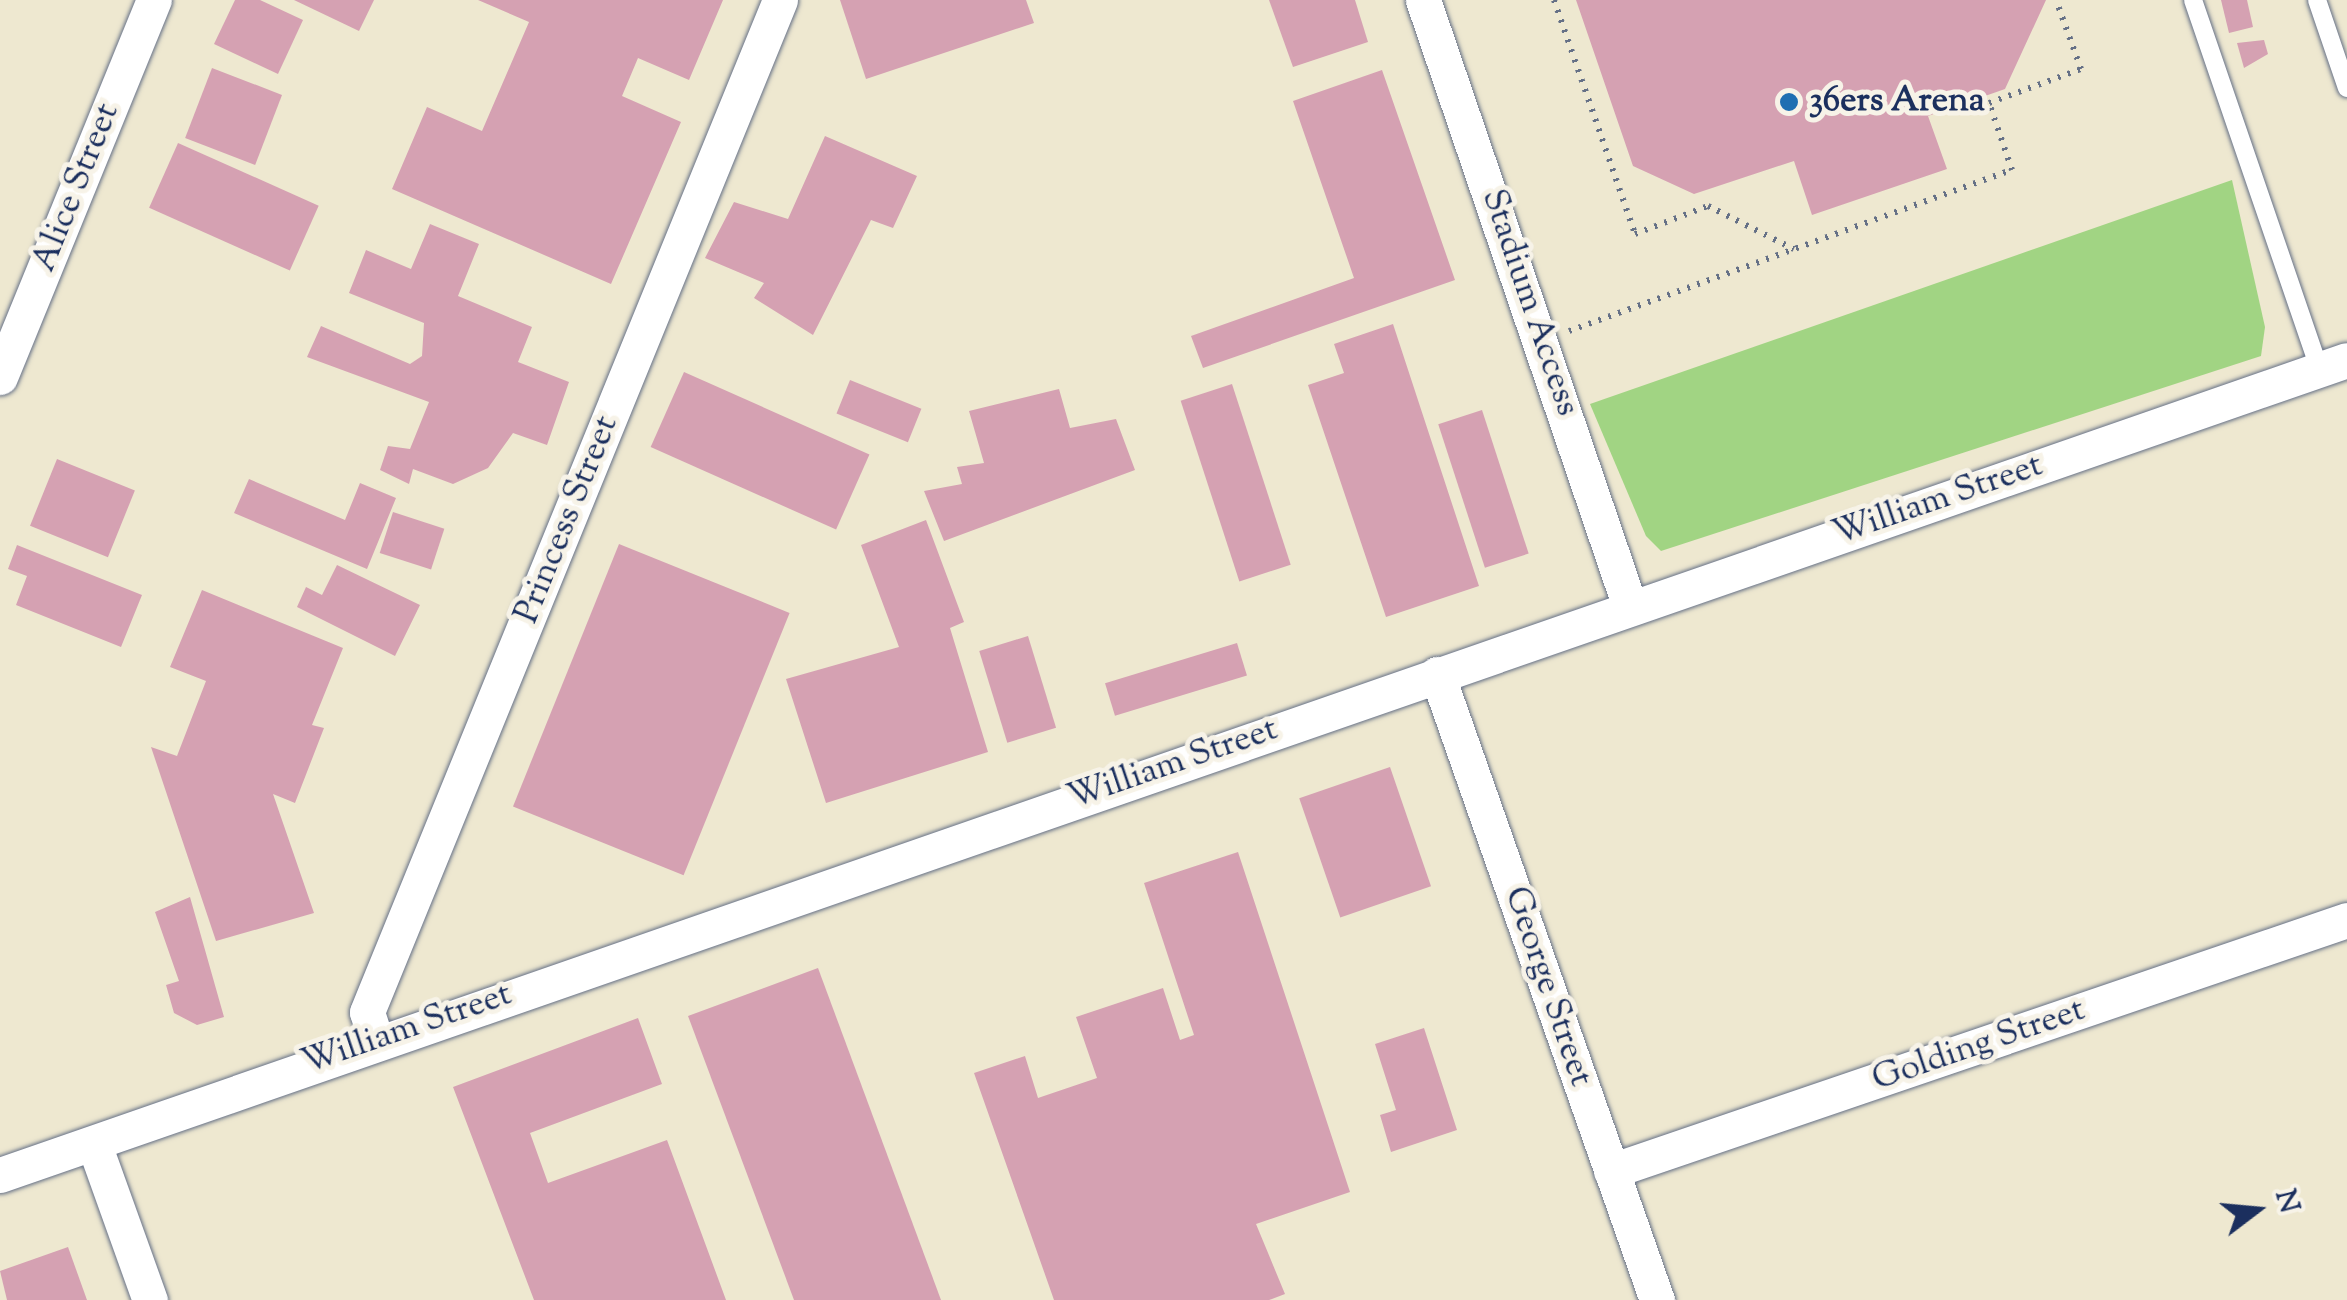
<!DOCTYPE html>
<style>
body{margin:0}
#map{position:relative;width:2347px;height:1300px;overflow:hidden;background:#eee8d0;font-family:"Sorts Mill Goudy",serif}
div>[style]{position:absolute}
.green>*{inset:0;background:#a1d483}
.building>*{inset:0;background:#d5a1b2;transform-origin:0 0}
.path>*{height:6px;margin-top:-3px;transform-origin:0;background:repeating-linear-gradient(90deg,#657086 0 2.5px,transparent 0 10.5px)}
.roads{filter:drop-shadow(0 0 2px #657086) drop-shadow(0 0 2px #657086)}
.lane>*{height:18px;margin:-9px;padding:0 9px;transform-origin:9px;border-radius:9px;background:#fff}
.street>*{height:35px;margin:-17.5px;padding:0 17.5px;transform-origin:17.5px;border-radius:17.5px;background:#fff}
.dots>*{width:28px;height:28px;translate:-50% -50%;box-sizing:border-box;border:5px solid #f7f3e8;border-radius:50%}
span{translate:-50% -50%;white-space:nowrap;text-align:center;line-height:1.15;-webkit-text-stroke:10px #f7f3e8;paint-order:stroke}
.poi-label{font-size:35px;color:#1b2f5e;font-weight:700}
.left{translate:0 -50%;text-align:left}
.street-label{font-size:35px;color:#1b2f5e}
.north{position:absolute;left:2207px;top:1160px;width:100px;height:100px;-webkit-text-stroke:8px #f7f3e8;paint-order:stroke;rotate:74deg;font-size:28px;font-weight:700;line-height:40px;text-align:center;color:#1b2f5e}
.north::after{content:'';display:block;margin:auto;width:35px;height:45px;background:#1b2f5e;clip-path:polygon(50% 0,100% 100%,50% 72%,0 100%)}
</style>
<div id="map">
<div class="green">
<i style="clip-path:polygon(2232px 180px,2265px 327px,2261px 356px,1661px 551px,1646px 536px,1590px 404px)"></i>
</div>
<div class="building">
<i style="clip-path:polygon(235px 0,260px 0,303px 20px,278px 74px,214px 44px)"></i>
<i style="clip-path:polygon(294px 0,374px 0,359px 31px)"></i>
<i style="clip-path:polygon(478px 0,723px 0,689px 80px,638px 58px,622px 96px,681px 122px,611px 284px,392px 189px,427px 107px,482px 131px,529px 22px)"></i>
<i style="clip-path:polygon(840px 0,1026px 0,1034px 23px,866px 79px)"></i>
<i style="clip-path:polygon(1269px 0,1355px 0,1368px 42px,1293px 67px)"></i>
<i style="clip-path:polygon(1576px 0,2046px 0,2005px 89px,1928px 116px,1947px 169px,1812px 215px,1794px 161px,1694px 194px,1633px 166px)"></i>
<i style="clip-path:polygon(2221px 0,2247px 0,2253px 27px,2229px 33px)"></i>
<i style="clip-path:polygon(2264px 40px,2268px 54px,2244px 68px,2237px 43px)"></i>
<i style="left:212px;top:68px;width:75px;height:75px;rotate:21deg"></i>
<i style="clip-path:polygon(1382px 70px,1455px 280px,1203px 368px,1191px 336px,1354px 278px,1293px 101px)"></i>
<i style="clip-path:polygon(825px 136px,917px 176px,893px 228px,871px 220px,813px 335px,754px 298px,764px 283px,705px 258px,734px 202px,788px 219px)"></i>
<i style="left:178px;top:143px;width:154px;height:71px;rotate:24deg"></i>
<i style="clip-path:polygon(430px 224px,479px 244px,458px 296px,532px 327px,518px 362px,569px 382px,547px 445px,513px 433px,488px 468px,453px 484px,413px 469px,409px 484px,380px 470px,388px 446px,410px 449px,429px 402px,307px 357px,321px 326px,410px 364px,422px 356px,424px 323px,349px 293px,366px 250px,411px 269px)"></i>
<i style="clip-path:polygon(1393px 324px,1479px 586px,1386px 617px,1308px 385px,1344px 373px,1334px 344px)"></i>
<i style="left:684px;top:372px;width:203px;height:82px;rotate:24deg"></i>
<i style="left:850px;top:380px;width:77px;height:36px;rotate:22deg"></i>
<i style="left:1232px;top:384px;width:190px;height:54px;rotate:72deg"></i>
<i style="clip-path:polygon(1059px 389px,1070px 428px,1116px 419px,1135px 470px,944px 541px,924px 491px,962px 484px,957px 467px,984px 463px,969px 411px)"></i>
<i style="left:1482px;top:410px;width:151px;height:46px;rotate:72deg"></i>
<i style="left:57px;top:459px;width:84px;height:72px;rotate:22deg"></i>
<i style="clip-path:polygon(249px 479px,345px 520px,360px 483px,396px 498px,367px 569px,234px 513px)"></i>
<i style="left:393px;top:512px;width:54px;height:43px;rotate:18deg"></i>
<i style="clip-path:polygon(926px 520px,964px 622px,950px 628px,988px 752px,826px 803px,786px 679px,899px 647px,861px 545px)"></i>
<i style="left:619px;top:544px;width:184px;height:283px;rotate:22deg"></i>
<i style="clip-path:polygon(17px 545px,142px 595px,121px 647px,16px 605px,27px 576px,8px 569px)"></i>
<i style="clip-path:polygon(337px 565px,420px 605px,395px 656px,297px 607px,306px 587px,322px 595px)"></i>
<i style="clip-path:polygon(202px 590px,343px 648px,312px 725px,324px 728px,295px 803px,273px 794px,314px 913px,216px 941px,151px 747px,177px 756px,206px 681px,170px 667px)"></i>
<i style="left:1028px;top:636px;width:96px;height:51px;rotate:73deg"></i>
<i style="left:1237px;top:643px;width:34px;height:138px;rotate:73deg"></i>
<i style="left:1390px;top:767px;width:126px;height:96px;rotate:71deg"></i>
<i style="clip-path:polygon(1238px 852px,1350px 1192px,1256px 1224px,1285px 1294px,1269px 1300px,1054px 1300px,974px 1073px,1025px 1056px,1038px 1098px,1097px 1078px,1076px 1017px,1163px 988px,1180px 1040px,1194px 1035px,1144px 883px)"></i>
<i style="clip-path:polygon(190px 897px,224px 1017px,197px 1025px,174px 1013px,166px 985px,179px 981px,155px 912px)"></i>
<i style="clip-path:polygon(818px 968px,941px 1300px,794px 1300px,688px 1016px)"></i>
<i style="clip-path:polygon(638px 1018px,662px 1084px,530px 1133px,548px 1183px,667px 1140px,726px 1300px,534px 1300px,453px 1087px)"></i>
<i style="clip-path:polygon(1424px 1028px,1457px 1130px,1391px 1152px,1380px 1115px,1396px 1110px,1375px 1044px)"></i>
<i style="clip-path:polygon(68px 1247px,87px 1300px,7px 1300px,0 1271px)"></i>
</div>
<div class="path">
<i style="left:1554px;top:0;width:248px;rotate:70.9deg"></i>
<i style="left:1635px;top:234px;width:78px;rotate:-21deg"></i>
<i style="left:1708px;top:206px;width:96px;rotate:26.6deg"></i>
<i style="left:1569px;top:331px;width:471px;rotate:-20deg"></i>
<i style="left:2012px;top:170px;width:71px;rotate:-108.9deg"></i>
<i style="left:1989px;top:103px;width:98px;rotate:-20.3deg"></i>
<i style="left:2081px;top:69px;width:73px;rotate:-109.9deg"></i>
</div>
<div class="roads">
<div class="lane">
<i style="left:2193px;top:0;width:391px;rotate:71.1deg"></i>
<i style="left:2317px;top:0;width:93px;rotate:71.2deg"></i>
</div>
<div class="street">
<i style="left:1423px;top:0;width:641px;rotate:71.17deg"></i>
<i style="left:0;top:377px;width:407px;rotate:-67.8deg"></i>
<i style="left:1437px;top:674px;width:664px;rotate:70.64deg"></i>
<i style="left:376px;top:1040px;width:29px;rotate:-108deg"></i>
<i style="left:367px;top:1012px;width:1093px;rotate:-67.8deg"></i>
<i style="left:94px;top:1144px;width:166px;rotate:70.3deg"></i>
<i style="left:1611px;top:1171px;width:778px;rotate:-18.83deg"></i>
<i style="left:0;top:1175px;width:2484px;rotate:-19.15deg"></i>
</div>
</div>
<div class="dots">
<i style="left:1789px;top:102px;background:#1f6fb2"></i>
</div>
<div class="poi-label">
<span class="left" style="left:1809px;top:102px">36ers Arena</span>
</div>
<div class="street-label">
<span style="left:77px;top:188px;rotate:-68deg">Alice Street</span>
<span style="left:1529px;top:303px;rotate:71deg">Stadium Access</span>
<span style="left:1938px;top:501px;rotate:-19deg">William Street</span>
<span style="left:568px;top:520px;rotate:-68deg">Princess Street</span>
<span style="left:1173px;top:765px;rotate:-19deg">William Street</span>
<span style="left:1547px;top:987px;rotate:71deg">George Street</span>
<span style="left:407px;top:1030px;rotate:-19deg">William Street</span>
<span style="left:1979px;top:1046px;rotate:-19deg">Golding Street</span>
</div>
<div class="north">N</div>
</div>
